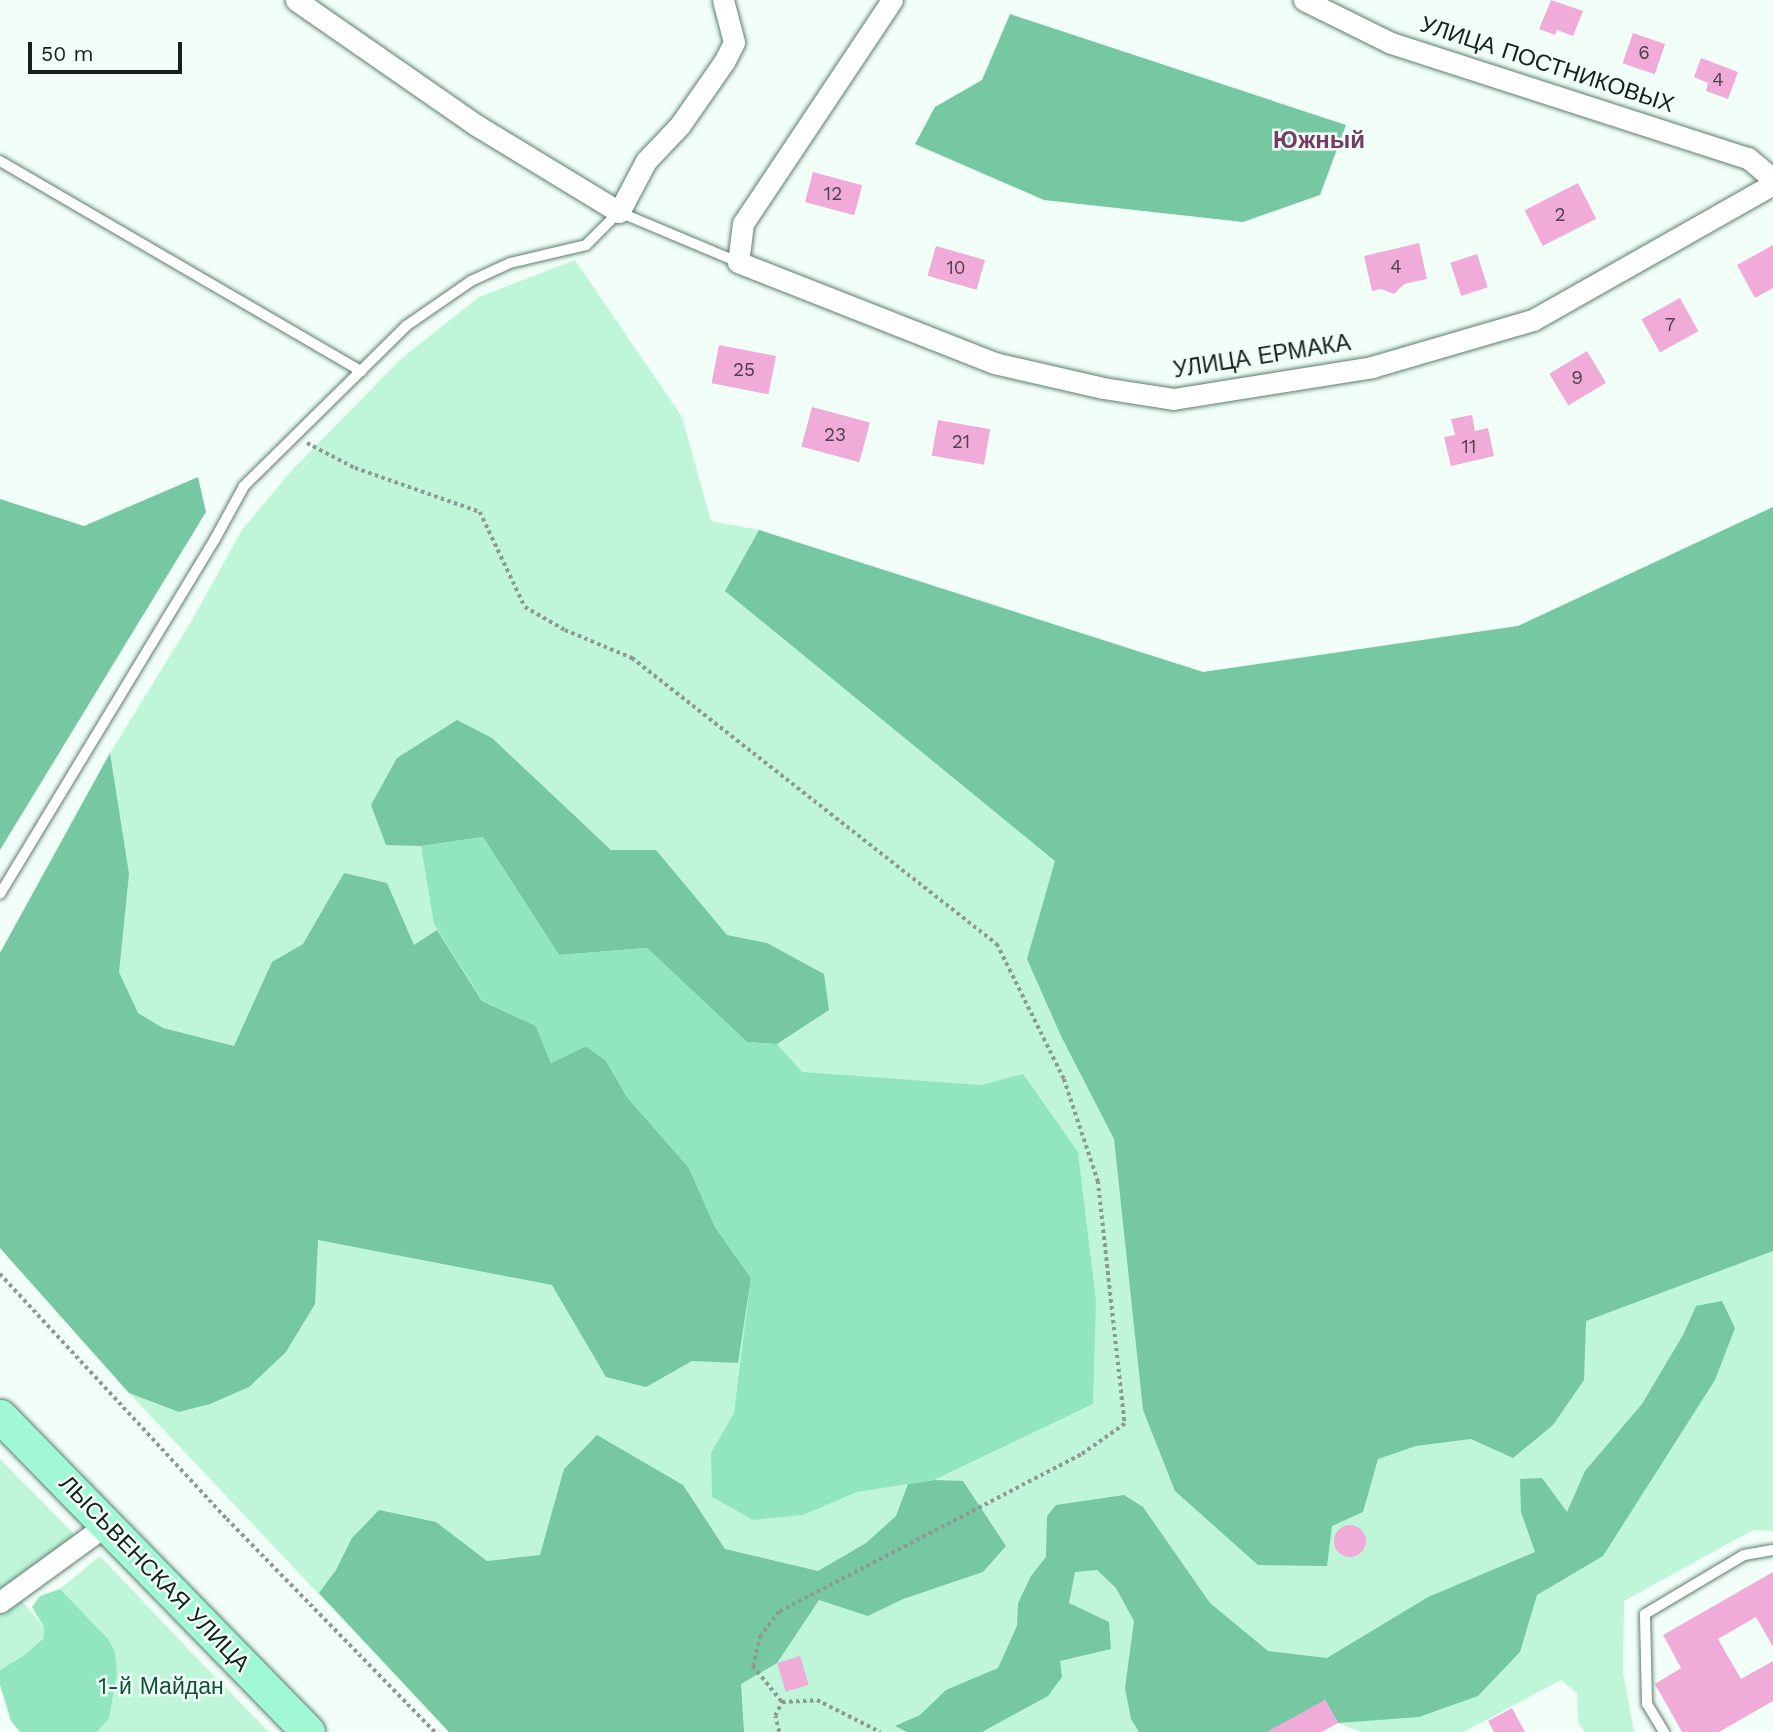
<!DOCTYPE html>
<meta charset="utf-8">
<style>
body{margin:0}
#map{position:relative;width:1773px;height:1732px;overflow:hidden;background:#f1fff8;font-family:"Work Sans",sans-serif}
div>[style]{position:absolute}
.green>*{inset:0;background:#bff6da}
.forest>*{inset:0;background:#75c8a2}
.water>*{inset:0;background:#92e6bf}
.building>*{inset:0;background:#f1abd9;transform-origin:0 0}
.round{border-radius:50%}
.path>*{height:3.5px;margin-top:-1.75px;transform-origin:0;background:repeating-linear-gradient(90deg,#8c9a93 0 3.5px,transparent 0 7px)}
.roads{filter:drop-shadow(0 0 2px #5e7d6e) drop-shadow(0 0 2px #5e7d6e)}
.lane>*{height:10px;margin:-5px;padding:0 5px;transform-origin:5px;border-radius:5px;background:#fff}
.street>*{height:21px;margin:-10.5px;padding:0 10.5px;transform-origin:10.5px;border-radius:10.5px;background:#fff}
.primary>*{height:33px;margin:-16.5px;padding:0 16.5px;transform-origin:16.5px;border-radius:16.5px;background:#a0f8d4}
span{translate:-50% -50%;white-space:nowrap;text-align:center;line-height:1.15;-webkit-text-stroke:5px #f1fff8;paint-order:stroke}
.number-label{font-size:19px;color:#4b444a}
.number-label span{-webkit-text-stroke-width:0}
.street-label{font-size:23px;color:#14211b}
.park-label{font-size:23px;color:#0f5239}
.neighbourhood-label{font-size:24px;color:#773b64;font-weight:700}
.scale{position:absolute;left:28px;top:42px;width:154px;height:32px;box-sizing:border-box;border:4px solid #14211b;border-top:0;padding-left:9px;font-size:21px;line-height:24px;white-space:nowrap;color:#14211b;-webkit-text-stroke:5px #f1fff8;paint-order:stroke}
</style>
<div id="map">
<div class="green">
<i style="clip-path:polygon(575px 260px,682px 417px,711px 521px,759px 530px,1203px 672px,1518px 626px,1773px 507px,1773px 1531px,1753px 1530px,1624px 1601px,1623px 1672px,1634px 1732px,1584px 1732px,1578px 1722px,1577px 1693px,1561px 1680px,1464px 1732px,1361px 1732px,1338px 1723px,1325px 1700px,1271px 1732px,449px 1732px,129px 1393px,0 1248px,0 953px,110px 753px,192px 620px,242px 530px,293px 469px,402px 358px,479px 297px)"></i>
<i style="clip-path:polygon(0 1459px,77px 1537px,11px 1588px,44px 1627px,44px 1638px,23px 1656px,0 1670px)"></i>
<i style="clip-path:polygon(100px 1556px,191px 1652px,269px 1732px,97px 1732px,109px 1719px,117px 1673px,75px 1606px,60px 1589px)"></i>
</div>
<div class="forest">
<i style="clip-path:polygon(1010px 14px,1346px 125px,1320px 195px,1243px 222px,1044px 200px,915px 144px,935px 107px,982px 80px)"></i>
<i style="clip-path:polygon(198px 477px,206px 512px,0 850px,0 499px,84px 526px)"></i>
<i style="clip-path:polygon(1773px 507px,1773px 1251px,1586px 1321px,1584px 1380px,1553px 1425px,1513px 1458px,1471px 1439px,1416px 1446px,1378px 1459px,1363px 1512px,1332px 1526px,1327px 1566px,1258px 1565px,1175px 1491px,1143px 1410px,1114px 1139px,1061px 1036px,1027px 959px,1055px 861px,725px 591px,759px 530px,1203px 672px,1518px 626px)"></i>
<i style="clip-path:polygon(457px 720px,492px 738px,611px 850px,656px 850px,727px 935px,767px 943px,824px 974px,829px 1010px,777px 1044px,747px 1042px,647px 948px,559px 955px,483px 837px,421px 846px,386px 845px,371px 805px,397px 758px)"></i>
<i style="clip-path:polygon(110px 753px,129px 874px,119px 972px,138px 1013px,163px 1028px,234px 1046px,272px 962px,303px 944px,344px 873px,387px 883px,414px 945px,437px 930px,482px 1001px,536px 1026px,551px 1063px,586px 1046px,606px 1061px,627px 1097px,689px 1168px,715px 1227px,751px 1278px,738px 1363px,692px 1361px,646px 1387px,606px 1377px,552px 1285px,318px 1240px,315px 1304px,286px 1352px,249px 1387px,210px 1404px,179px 1412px,129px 1393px,0 1248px,0 953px)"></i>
<i style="clip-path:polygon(1722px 1301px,1735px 1328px,1715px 1380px,1603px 1556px,1537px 1595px,1520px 1652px,1478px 1696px,1419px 1717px,1338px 1723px,1325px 1700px,1271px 1732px,1139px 1732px,1131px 1719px,1125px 1688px,1134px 1621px,1116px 1588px,1097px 1570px,1075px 1572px,1069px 1603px,1109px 1622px,1111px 1649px,1060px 1661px,1062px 1677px,1048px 1696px,982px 1732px,907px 1732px,895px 1726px,920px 1715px,946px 1690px,998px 1668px,1017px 1626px,1018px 1603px,1031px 1576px,1046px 1557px,1047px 1516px,1056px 1505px,1124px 1495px,1143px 1507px,1210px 1603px,1268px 1651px,1327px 1658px,1428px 1597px,1535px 1552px,1521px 1512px,1520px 1479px,1542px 1478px,1567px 1512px,1585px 1471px,1642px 1404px,1683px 1335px,1696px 1306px)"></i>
<i style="clip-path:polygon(597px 1435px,683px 1485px,725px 1549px,818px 1571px,866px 1543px,896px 1516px,908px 1484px,934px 1480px,963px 1481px,1006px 1546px,983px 1572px,903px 1599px,868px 1616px,819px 1600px,777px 1663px,741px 1684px,744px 1732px,449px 1732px,319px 1593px,336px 1570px,352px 1538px,379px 1510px,436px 1522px,487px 1561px,540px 1555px,564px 1469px)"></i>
</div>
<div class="water">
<i style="clip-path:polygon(483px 837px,559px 955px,647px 948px,747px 1042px,777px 1044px,802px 1072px,981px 1085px,1023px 1074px,1078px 1152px,1096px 1301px,1093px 1404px,934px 1480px,857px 1492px,803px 1515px,753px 1520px,712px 1497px,711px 1453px,734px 1413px,751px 1278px,715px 1227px,689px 1168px,627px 1097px,606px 1061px,586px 1046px,551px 1063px,536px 1026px,483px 1001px,434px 924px,421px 846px)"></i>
<i style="clip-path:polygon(60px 1589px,108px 1639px,115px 1652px,117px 1673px,109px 1719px,97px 1732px,20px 1732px,11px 1721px,0 1685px,0 1670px,23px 1656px,44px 1638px,44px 1627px,32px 1607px,40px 1596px)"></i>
</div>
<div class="building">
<i style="clip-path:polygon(1551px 0,1583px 11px,1573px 36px,1557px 30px,1555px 35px,1539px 29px)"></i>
<i style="left:1633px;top:33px;width:34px;height:32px;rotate:19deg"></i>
<i style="clip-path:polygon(1701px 58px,1738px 72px,1728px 99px,1706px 91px,1708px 83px,1694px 77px)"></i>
<i style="left:813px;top:172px;width:51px;height:31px;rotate:15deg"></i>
<i style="left:1578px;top:183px;width:40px;height:60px;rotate:63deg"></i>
<i style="clip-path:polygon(1419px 243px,1427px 279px,1404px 284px,1394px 294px,1381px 289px,1372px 291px,1364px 256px)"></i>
<i style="clip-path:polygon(1773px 245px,1773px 288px,1755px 298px,1737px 265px)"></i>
<i style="left:936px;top:246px;width:51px;height:31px;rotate:16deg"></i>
<i style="left:1477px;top:254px;width:35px;height:28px;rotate:72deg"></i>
<i style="left:1680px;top:298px;width:38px;height:44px;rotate:61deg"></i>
<i style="left:719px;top:345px;width:58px;height:39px;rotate:11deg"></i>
<i style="left:1587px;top:351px;width:37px;height:44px;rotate:59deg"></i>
<i style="left:812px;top:407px;width:60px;height:41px;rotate:15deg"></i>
<i style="clip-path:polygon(1472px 415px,1475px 431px,1488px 428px,1494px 456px,1451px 466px,1444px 437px,1455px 435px,1451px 419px)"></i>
<i style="left:938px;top:420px;width:53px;height:36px;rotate:10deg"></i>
<i class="round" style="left:1334px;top:1525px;width:32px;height:32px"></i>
<i style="clip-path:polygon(1773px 1572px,1773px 1647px,1756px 1617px,1718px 1639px,1741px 1679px,1773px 1661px,1773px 1701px,1719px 1732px,1682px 1732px,1655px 1684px,1681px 1668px,1663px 1635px)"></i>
<i style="left:800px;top:1656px;width:30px;height:24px;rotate:73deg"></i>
<i style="clip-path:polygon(1325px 1700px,1338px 1723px,1322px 1732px,1267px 1732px)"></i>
<i style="clip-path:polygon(1512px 1708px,1525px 1732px,1494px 1732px,1488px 1721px)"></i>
</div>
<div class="path">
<i style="left:307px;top:443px;width:54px;rotate:27.5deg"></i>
<i style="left:355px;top:468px;width:133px;rotate:19.4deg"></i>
<i style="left:480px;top:512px;width:105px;rotate:64.7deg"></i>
<i style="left:525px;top:607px;width:46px;rotate:29.9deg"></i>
<i style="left:565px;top:630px;width:73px;rotate:22.7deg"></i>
<i style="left:632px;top:658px;width:464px;rotate:38.1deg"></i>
<i style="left:997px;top:944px;width:151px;rotate:63.6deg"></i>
<i style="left:1064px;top:1079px;width:108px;rotate:71.6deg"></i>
<i style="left:1098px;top:1181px;width:244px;rotate:83.7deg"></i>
<i style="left:1125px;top:1424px;width:54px;rotate:144.8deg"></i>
<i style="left:1081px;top:1455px;width:340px;rotate:152.5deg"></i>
<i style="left:779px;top:1612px;width:30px;rotate:127deg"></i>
<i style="left:761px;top:1636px;width:31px;rotate:105deg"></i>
<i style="left:753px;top:1666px;width:46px;rotate:51.1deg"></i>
<i style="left:0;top:1274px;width:334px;rotate:47.2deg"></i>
<i style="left:227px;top:1519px;width:298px;rotate:45.7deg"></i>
<i style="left:779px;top:1732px;width:16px;rotate:-104deg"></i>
<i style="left:775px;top:1716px;width:16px;rotate:-63deg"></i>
<i style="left:782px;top:1702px;width:35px;rotate:-3deg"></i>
<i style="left:817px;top:1700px;width:71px;rotate:26.9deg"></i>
</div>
<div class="roads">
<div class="lane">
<i style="left:0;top:161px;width:418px;rotate:30.2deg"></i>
<i style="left:0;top:894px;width:415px;rotate:-58.8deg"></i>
<i style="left:215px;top:539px;width:60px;rotate:-61.3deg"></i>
<i style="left:244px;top:486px;width:228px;rotate:-44.6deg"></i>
<i style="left:406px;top:326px;width:79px;rotate:-34.7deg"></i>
<i style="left:471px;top:281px;width:43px;rotate:-24.8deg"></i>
<i style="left:510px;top:263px;width:78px;rotate:-13.3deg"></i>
<i style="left:586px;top:245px;width:47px;rotate:-45deg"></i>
<i style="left:619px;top:212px;width:129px;rotate:22.8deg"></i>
<i style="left:1664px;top:1732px;width:33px;rotate:-121deg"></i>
<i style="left:1647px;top:1704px;width:90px;rotate:-91.3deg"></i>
<i style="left:1645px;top:1614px;width:115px;rotate:-30.8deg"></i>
<i style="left:1744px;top:1555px;width:29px;rotate:-10deg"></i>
</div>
<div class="street">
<i style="left:296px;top:0;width:219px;rotate:34.8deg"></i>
<i style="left:476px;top:125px;width:167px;rotate:31.3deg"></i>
<i style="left:619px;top:212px;width:58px;rotate:-62.1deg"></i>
<i style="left:646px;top:161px;width:50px;rotate:-46.6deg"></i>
<i style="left:680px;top:125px;width:77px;rotate:-55.1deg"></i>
<i style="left:724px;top:62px;width:22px;rotate:-63deg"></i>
<i style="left:734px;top:42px;width:43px;rotate:-104.7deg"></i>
<i style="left:892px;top:0;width:268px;rotate:123.7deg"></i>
<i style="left:743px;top:223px;width:39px;rotate:97deg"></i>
<i style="left:738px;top:262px;width:275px;rotate:21.5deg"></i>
<i style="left:994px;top:363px;width:112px;rotate:12.9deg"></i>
<i style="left:1103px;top:388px;width:71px;rotate:8.9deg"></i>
<i style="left:1173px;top:399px;width:202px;rotate:-9.1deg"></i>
<i style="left:1372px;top:367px;width:168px;rotate:-16.3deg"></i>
<i style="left:1533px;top:320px;width:276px;rotate:-29.5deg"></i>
<i style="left:1304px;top:0;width:97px;rotate:26.3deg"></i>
<i style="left:1391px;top:43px;width:375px;rotate:17.9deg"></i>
<i style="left:1748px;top:158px;width:33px;rotate:40deg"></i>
<i style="left:0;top:1602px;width:131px;rotate:-36deg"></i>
</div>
<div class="primary">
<i style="left:0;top:1416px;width:441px;rotate:45.7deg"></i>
</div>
</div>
<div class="number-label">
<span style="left:1644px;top:53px">6</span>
<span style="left:1718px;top:80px">4</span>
<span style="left:833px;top:194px">12</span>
<span style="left:1560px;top:215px">2</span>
<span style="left:1396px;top:267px">4</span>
<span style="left:956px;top:268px">10</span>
<span style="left:1670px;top:325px">7</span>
<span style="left:744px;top:370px">25</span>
<span style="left:1577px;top:378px">9</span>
<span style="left:835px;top:435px">23</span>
<span style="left:961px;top:442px">21</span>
<span style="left:1469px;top:447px">11</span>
</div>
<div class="street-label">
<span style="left:1547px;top:65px;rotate:18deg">УЛИЦА ПОСТНИКОВЫХ</span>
<span style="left:1262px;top:357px;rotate:-9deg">УЛИЦА ЕРМАКА</span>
<span style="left:154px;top:1574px;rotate:46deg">ЛЫСЬВЕНСКАЯ УЛИЦА</span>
</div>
<div class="park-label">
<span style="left:161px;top:1687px">1-й Майдан</span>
</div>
<div class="neighbourhood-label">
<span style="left:1319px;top:141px">Южный</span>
</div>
<div class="scale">50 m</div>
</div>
